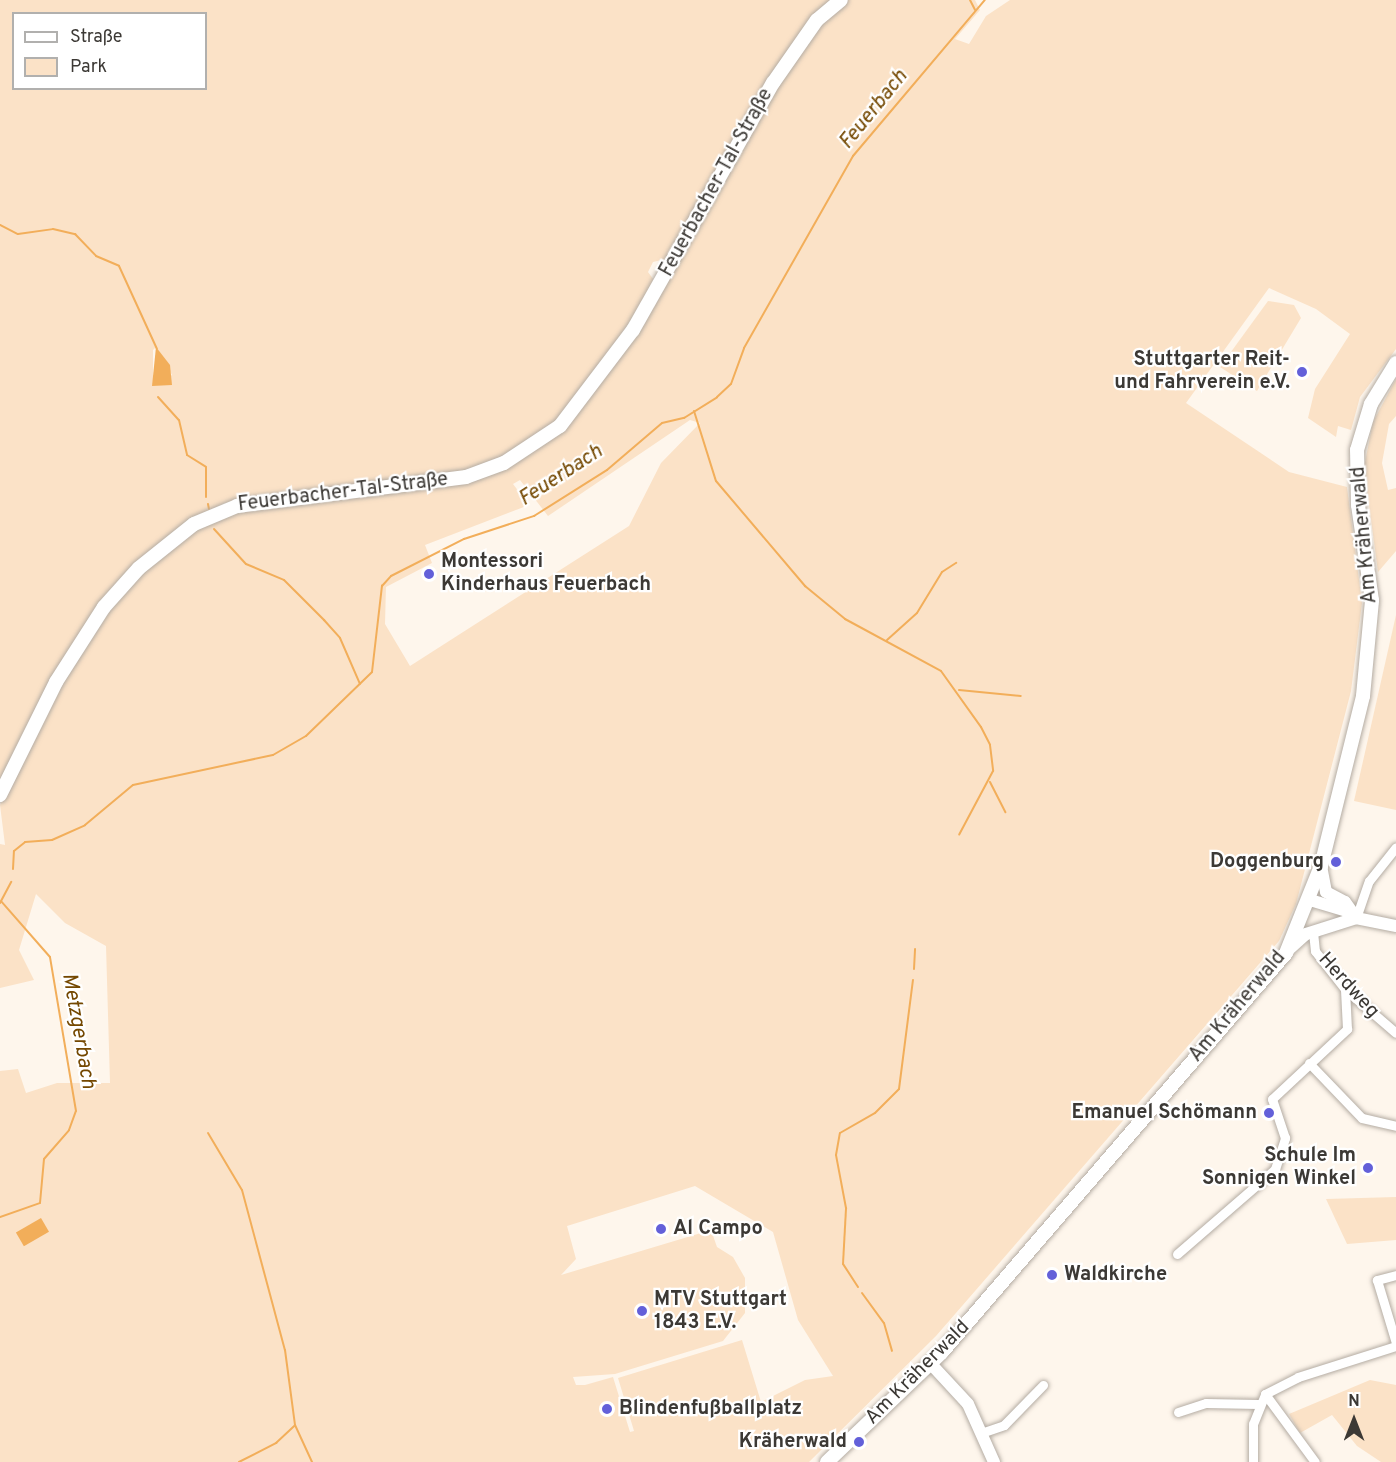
<!DOCTYPE html>
<meta charset="utf-8">
<style>
body{margin:0}
#map{position:relative;width:1396px;height:1462px;overflow:hidden;background:#fef6ec;font-family:Overpass,sans-serif}
div>[style]{position:absolute}
.green>*{inset:0;background:#fbe2c7}
.water>*{inset:0;background:#f2ae5a;transform-origin:0 0}
.stream>*{height:2px;margin:-1px;padding:0 1px;transform-origin:1px;border-radius:1px;background:#f2ae5a}
.roads{filter:drop-shadow(0 0 2px #b4aca3) drop-shadow(0 0 2px #b4aca3)}
.minor>*{height:9px;margin:-4.5px;padding:0 4.5px;transform-origin:4.5px;border-radius:4.5px;background:#fff}
.tertiary>*{height:12px;margin:-6px;padding:0 6px;transform-origin:6px;border-radius:6px;background:#fff}
.secondary>*{height:14px;margin:-7px;padding:0 7px;transform-origin:7px;border-radius:7px;background:#fff}
.dots>*{width:16px;height:16px;translate:-50% -50%;box-sizing:border-box;border:3px solid #fff;border-radius:50%}
span{translate:-50% -50%;white-space:nowrap;text-align:center;line-height:1.15;-webkit-text-stroke:4.5px #fff;paint-order:stroke}
.street-label{font-size:20px;color:#3c3935}
.poi-label{font-size:20px;color:#3c3935;font-weight:700}
.right{translate:-100% -50%;text-align:right}
.left{translate:0 -50%;text-align:left}
.water-label{font-size:21px;color:#744801;font-style:italic}
.legend{position:absolute;left:12px;top:12px;width:195px;height:78px;box-sizing:border-box;background:#fff;border:2px solid #b1b0ae;margin:0;padding:8px 10px;list-style:none;font-size:18px;color:#3c3935}
.legend li{display:flex;align-items:center;gap:12px;height:30px}
.legend b{width:30px;border:2px solid #b1b0ae}
.north{position:absolute;left:1324px;top:1390px;width:60px;height:60px;-webkit-text-stroke:4px #fff;paint-order:stroke;rotate:0deg;font-size:16px;font-weight:700;line-height:24px;text-align:center;color:#3c3935}
.north::after{content:'';display:block;margin:auto;width:21px;height:27px;background:#3c3935;clip-path:polygon(50% 0,100% 100%,50% 72%,0 100%)}
</style>
<div id="map">
<div class="green">
<i style="clip-path:polygon(evenodd,0 0,834px 0,670px 258px,653px 262px,648px 272px,656px 283px,566px 414px,508px 454px,462px 472px,224px 503px,204px 515px,118px 585px,0 785px,0 0,14px 14px,206px 14px,206px 88px,14px 88px,14px 14px,0 0,156px 347px,172px 375px,153px 385px,153px 350px,156px 347px)"></i>
<i style="clip-path:polygon(evenodd,847px 0,975px 0,980px 10px,955px 39px,969px 44px,986px 16px,1010px 0,1396px 0,1396px 349px,1360px 397px,1351px 430px,1338px 426px,1336px 437px,1308px 418px,1315px 389px,1350px 334px,1316px 309px,1269px 288px,1186px 403px,1289px 472px,1347px 487px,1362px 603px,1351px 691px,1296px 904px,1279px 941px,936px 1336px,809px 1462px,0 1462px,0 1071px,18px 1069px,26px 1093px,57px 1083px,110px 1083px,106px 946px,65px 923px,36px 894px,19px 950px,34px 980px,0 988px,0 844px,5px 845px,0 805px,50px 704px,125px 588px,205px 522px,253px 507px,462px 482px,500px 471px,548px 441px,573px 417px,631px 342px,763px 107px,820px 23px,847px 0,690px 420px,700px 423px,661px 463px,629px 526px,410px 666px,385px 624px,386px 587px,432px 563px,425px 545px,529px 505px,513px 484px,520px 480px,548px 516px,690px 420px,847px 0,695px 1186px,773px 1232px,798px 1320px,833px 1376px,805px 1380px,761px 1402px,742px 1340px,618px 1378px,634px 1431px,630px 1432px,613px 1377px,585px 1385px,576px 1385px,573px 1377px,615px 1374px,723px 1341px,745px 1313px,745px 1278px,733px 1257px,717px 1247px,711px 1230px,561px 1275px,576px 1259px,567px 1226px,695px 1186px)"></i>
<i style="clip-path:polygon(1268px 301px,1294px 305px,1301px 318px,1257px 391px,1220px 367px)"></i>
<i style="clip-path:polygon(1396px 379px,1396px 416px,1389px 424px,1382px 463px,1388px 490px,1396px 488px,1396px 551px,1378px 572px,1364px 467px,1373px 422px)"></i>
<i style="clip-path:polygon(1396px 615px,1396px 810px,1354px 801px)"></i>
<i style="clip-path:polygon(1396px 1197px,1396px 1240px,1347px 1244px,1326px 1199px)"></i>
<i style="clip-path:polygon(1370px 1380px,1396px 1385px,1396px 1462px,1381px 1462px,1357px 1446px,1332px 1415px,1300px 1433px,1289px 1414px)"></i>
</div>
<div class="water">
<i style="clip-path:polygon(156px 347px,170px 365px,172px 385px,152px 386px)"></i>
<i style="left:41px;top:1218px;width:16px;height:29px;rotate:60deg"></i>
</div>
<div class="stream">
<i style="left:970px;top:0;width:11px;rotate:63deg"></i>
<i style="left:0;top:225px;width:20px;rotate:27deg"></i>
<i style="left:18px;top:234px;width:35px;rotate:-8deg"></i>
<i style="left:53px;top:229px;width:23px;rotate:13deg"></i>
<i style="left:75px;top:234px;width:30px;rotate:46deg"></i>
<i style="left:96px;top:256px;width:25px;rotate:23deg"></i>
<i style="left:119px;top:266px;width:91px;rotate:65.4deg"></i>
<i style="left:158px;top:397px;width:31px;rotate:48deg"></i>
<i style="left:179px;top:420px;width:36px;rotate:77deg"></i>
<i style="left:187px;top:455px;width:22px;rotate:32deg"></i>
<i style="left:206px;top:467px;width:30px;rotate:90deg"></i>
<i style="left:694px;top:411px;width:73px;rotate:72.6deg"></i>
<i style="left:716px;top:481px;width:138px;rotate:49.7deg"></i>
<i style="left:805px;top:586px;width:52px;rotate:39.5deg"></i>
<i style="left:845px;top:619px;width:109px;rotate:28.4deg"></i>
<i style="left:941px;top:671px;width:69px;rotate:54.5deg"></i>
<i style="left:981px;top:727px;width:20px;rotate:63deg"></i>
<i style="left:990px;top:745px;width:26px;rotate:83deg"></i>
<i style="left:993px;top:771px;width:72px;rotate:118deg"></i>
<i style="left:208px;top:504px;width:5px;rotate:79deg"></i>
<i style="left:214px;top:529px;width:47px;rotate:47.6deg"></i>
<i style="left:246px;top:564px;width:41px;rotate:22.8deg"></i>
<i style="left:284px;top:580px;width:57px;rotate:45deg"></i>
<i style="left:324px;top:620px;width:24px;rotate:48deg"></i>
<i style="left:340px;top:638px;width:50px;rotate:66.5deg"></i>
<i style="left:887px;top:640px;width:40px;rotate:-42deg"></i>
<i style="left:917px;top:613px;width:48px;rotate:-58.6deg"></i>
<i style="left:942px;top:572px;width:17px;rotate:-33deg"></i>
<i style="left:959px;top:690px;width:62px;rotate:5.5deg"></i>
<i style="left:990px;top:782px;width:34px;rotate:63deg"></i>
<i style="left:13px;top:869px;width:18px;rotate:-87deg"></i>
<i style="left:14px;top:851px;width:14px;rotate:-39deg"></i>
<i style="left:25px;top:842px;width:27px;rotate:-4deg"></i>
<i style="left:52px;top:840px;width:36px;rotate:-24deg"></i>
<i style="left:85px;top:825px;width:62px;rotate:-39.8deg"></i>
<i style="left:133px;top:785px;width:143px;rotate:-12.1deg"></i>
<i style="left:273px;top:755px;width:38px;rotate:-30deg"></i>
<i style="left:306px;top:736px;width:92px;rotate:-44.1deg"></i>
<i style="left:372px;top:672px;width:87px;rotate:-83.4deg"></i>
<i style="left:382px;top:586px;width:13px;rotate:-48deg"></i>
<i style="left:391px;top:576px;width:82px;rotate:-26.9deg"></i>
<i style="left:464px;top:539px;width:74px;rotate:-18.2deg"></i>
<i style="left:534px;top:516px;width:86px;rotate:-32.2deg"></i>
<i style="left:607px;top:470px;width:72px;rotate:-40.5deg"></i>
<i style="left:662px;top:423px;width:23px;rotate:-13deg"></i>
<i style="left:684px;top:418px;width:39px;rotate:-32deg"></i>
<i style="left:717px;top:397px;width:19px;rotate:-43deg"></i>
<i style="left:731px;top:384px;width:38px;rotate:-70deg"></i>
<i style="left:744px;top:348px;width:221px;rotate:-60.4deg"></i>
<i style="left:853px;top:156px;width:204px;rotate:-49.8deg"></i>
<i style="left:0;top:903px;width:24px;rotate:-62deg"></i>
<i style="left:914px;top:969px;width:20px;rotate:-87deg"></i>
<i style="left:208px;top:1133px;width:66px;rotate:59.2deg"></i>
<i style="left:242px;top:1190px;width:166px;rotate:75deg"></i>
<i style="left:285px;top:1350px;width:76px;rotate:82.4deg"></i>
<i style="left:295px;top:1425px;width:41px;rotate:65.3deg"></i>
<i style="left:0;top:1217px;width:42px;rotate:-19.3deg"></i>
<i style="left:40px;top:1203px;width:44px;rotate:-84.8deg"></i>
<i style="left:44px;top:1159px;width:38px;rotate:-49deg"></i>
<i style="left:69px;top:1130px;width:20px;rotate:-70deg"></i>
<i style="left:76px;top:1111px;width:156px;rotate:-99.6deg"></i>
<i style="left:50px;top:957px;width:74px;rotate:-131.2deg"></i>
<i style="left:858px;top:1287px;width:27px;rotate:-123deg"></i>
<i style="left:843px;top:1264px;width:56px;rotate:-86.9deg"></i>
<i style="left:846px;top:1208px;width:54px;rotate:-100.7deg"></i>
<i style="left:836px;top:1155px;width:22px;rotate:-80deg"></i>
<i style="left:840px;top:1133px;width:40px;rotate:-29.7deg"></i>
<i style="left:875px;top:1113px;width:34px;rotate:-45deg"></i>
<i style="left:899px;top:1089px;width:110px;rotate:-82.7deg"></i>
<i style="left:862px;top:1293px;width:37px;rotate:54deg"></i>
<i style="left:884px;top:1323px;width:29px;rotate:74deg"></i>
<i style="left:239px;top:1462px;width:42px;rotate:-27.2deg"></i>
<i style="left:276px;top:1443px;width:26px;rotate:-43deg"></i>
</div>
<div class="roads">
<div class="minor">
<i style="left:1356px;top:918px;width:39px;rotate:-71deg"></i>
<i style="left:1369px;top:881px;width:43px;rotate:-51.5deg"></i>
<i style="left:1313px;top:932px;width:19px;rotate:84deg"></i>
<i style="left:1315px;top:951px;width:48px;rotate:51.7deg"></i>
<i style="left:1345px;top:989px;width:67px;rotate:40.8deg"></i>
<i style="left:1309px;top:1063px;width:76px;rotate:46.1deg"></i>
<i style="left:1362px;top:1118px;width:35px;rotate:13deg"></i>
<i style="left:1177px;top:1254px;width:130px;rotate:-40.9deg"></i>
<i style="left:1275px;top:1169px;width:33px;rotate:-72deg"></i>
<i style="left:1285px;top:1138px;width:41px;rotate:-108.4deg"></i>
<i style="left:1272px;top:1099px;width:103px;rotate:-43deg"></i>
<i style="left:1347px;top:1029px;width:40px;rotate:-92.9deg"></i>
<i style="left:1396px;top:1275px;width:20px;rotate:165deg"></i>
<i style="left:1377px;top:1280px;width:66px;rotate:73.2deg"></i>
<i style="left:1265px;top:1394px;width:84px;rotate:53.7deg"></i>
<i style="left:1178px;top:1412px;width:29px;rotate:-18deg"></i>
<i style="left:1206px;top:1403px;width:52px;rotate:1.1deg"></i>
<i style="left:981px;top:1433px;width:24px;rotate:-19deg"></i>
<i style="left:1004px;top:1425px;width:56px;rotate:-45.7deg"></i>
<i style="left:1253px;top:1462px;width:38px;rotate:-90deg"></i>
<i style="left:1253px;top:1424px;width:32px;rotate:-68deg"></i>
<i style="left:1265px;top:1394px;width:37px;rotate:-27deg"></i>
<i style="left:1298px;top:1377px;width:103px;rotate:-17.6deg"></i>
</div>
<div class="tertiary">
<i style="left:1321px;top:866px;width:26px;rotate:79deg"></i>
<i style="left:1326px;top:892px;width:21px;rotate:28deg"></i>
<i style="left:1345px;top:902px;width:19px;rotate:55deg"></i>
<i style="left:1356px;top:918px;width:41px;rotate:11.3deg"></i>
<i style="left:1310px;top:900px;width:42px;rotate:16.7deg"></i>
<i style="left:1287px;top:951px;width:25px;rotate:-42deg"></i>
<i style="left:1306px;top:934px;width:52px;rotate:-17.7deg"></i>
<i style="left:931px;top:1364px;width:54px;rotate:47.2deg"></i>
<i style="left:968px;top:1404px;width:64px;rotate:65.9deg"></i>
</div>
<div class="secondary">
<i style="left:0;top:795px;width:126px;rotate:-63.6deg"></i>
<i style="left:56px;top:682px;width:89px;rotate:-57.4deg"></i>
<i style="left:104px;top:607px;width:52px;rotate:-48.1deg"></i>
<i style="left:139px;top:568px;width:70px;rotate:-38.7deg"></i>
<i style="left:194px;top:524px;width:47px;rotate:-22.7deg"></i>
<i style="left:237px;top:506px;width:231px;rotate:-7.2deg"></i>
<i style="left:466px;top:477px;width:40px;rotate:-20.2deg"></i>
<i style="left:504px;top:463px;width:67px;rotate:-33.5deg"></i>
<i style="left:560px;top:426px;width:121px;rotate:-52.8deg"></i>
<i style="left:633px;top:330px;width:284px;rotate:-60.5deg"></i>
<i style="left:773px;top:83px;width:77px;rotate:-55.1deg"></i>
<i style="left:817px;top:20px;width:31px;rotate:-40deg"></i>
<i style="left:827px;top:1462px;width:159px;rotate:-43.7deg"></i>
<i style="left:942px;top:1352px;width:527px;rotate:-49.23deg"></i>
<i style="left:1286px;top:953px;width:94px;rotate:-68.1deg"></i>
<i style="left:1321px;top:866px;width:175px;rotate:-76.1deg"></i>
<i style="left:1363px;top:696px;width:96px;rotate:-84.6deg"></i>
<i style="left:1372px;top:600px;width:96px;rotate:-98.4deg"></i>
<i style="left:1358px;top:505px;width:55px;rotate:-91deg"></i>
<i style="left:1357px;top:450px;width:48px;rotate:-73.1deg"></i>
<i style="left:1371px;top:404px;width:48px;rotate:-58.6deg"></i>
</div>
</div>
<div class="dots">
<i style="left:1302px;top:372px;background:#6360d9"></i>
<i style="left:429px;top:574px;background:#6360d9"></i>
<i style="left:1336px;top:862px;background:#6360d9"></i>
<i style="left:1269px;top:1113px;background:#6360d9"></i>
<i style="left:1368px;top:1168px;background:#6360d9"></i>
<i style="left:661px;top:1229px;background:#6360d9"></i>
<i style="left:1052px;top:1275px;background:#6360d9"></i>
<i style="left:642px;top:1311px;background:#6360d9"></i>
<i style="left:607px;top:1409px;background:#6360d9"></i>
<i style="left:859px;top:1442px;background:#6360d9"></i>
</div>
<div class="street-label">
<span style="left:717px;top:183px;rotate:-61deg">Feuerbacher-Tal-Straße</span>
<span style="left:343px;top:493px;rotate:-7deg">Feuerbacher-Tal-Straße</span>
<span style="left:1365px;top:535px;rotate:-95deg">Am Kräherwald</span>
<span style="left:1348px;top:986px;rotate:48deg">Herdweg</span>
<span style="left:1238px;top:1007px;rotate:-50deg">Am Kräherwald</span>
<span style="left:918px;top:1373px;rotate:-45deg">Am Kräherwald</span>
</div>
<div class="poi-label">
<span class="right" style="left:1290px;top:372px">Stuttgarter Reit-<br>und Fahrverein e.V.</span>
<span class="left" style="left:441px;top:574px">Montessori<br>Kinderhaus Feuerbach</span>
<span class="right" style="left:1324px;top:862px">Doggenburg</span>
<span class="right" style="left:1257px;top:1113px">Emanuel Schömann</span>
<span class="right" style="left:1356px;top:1168px">Schule Im<br>Sonnigen Winkel</span>
<span class="left" style="left:673px;top:1229px">Al Campo</span>
<span class="left" style="left:1064px;top:1275px">Waldkirche</span>
<span class="left" style="left:654px;top:1312px">MTV Stuttgart<br>1843 E.V.</span>
<span class="left" style="left:619px;top:1409px">Blindenfußballplatz</span>
<span class="right" style="left:847px;top:1442px">Kräherwald</span>
</div>
<div class="water-label">
<span style="left:874px;top:110px;rotate:-51deg">Feuerbach</span>
<span style="left:561px;top:476px;rotate:-33deg">Feuerbach</span>
<span style="left:78px;top:1031px;rotate:80deg">Metzgerbach</span>
</div>
<ul class="legend">
<li><b style="height:8px;background:#fff"></b>Straße</li>
<li><b style="height:16px;background:#fbe2c7"></b>Park</li>
</ul>
<div class="north">N</div>
</div>
